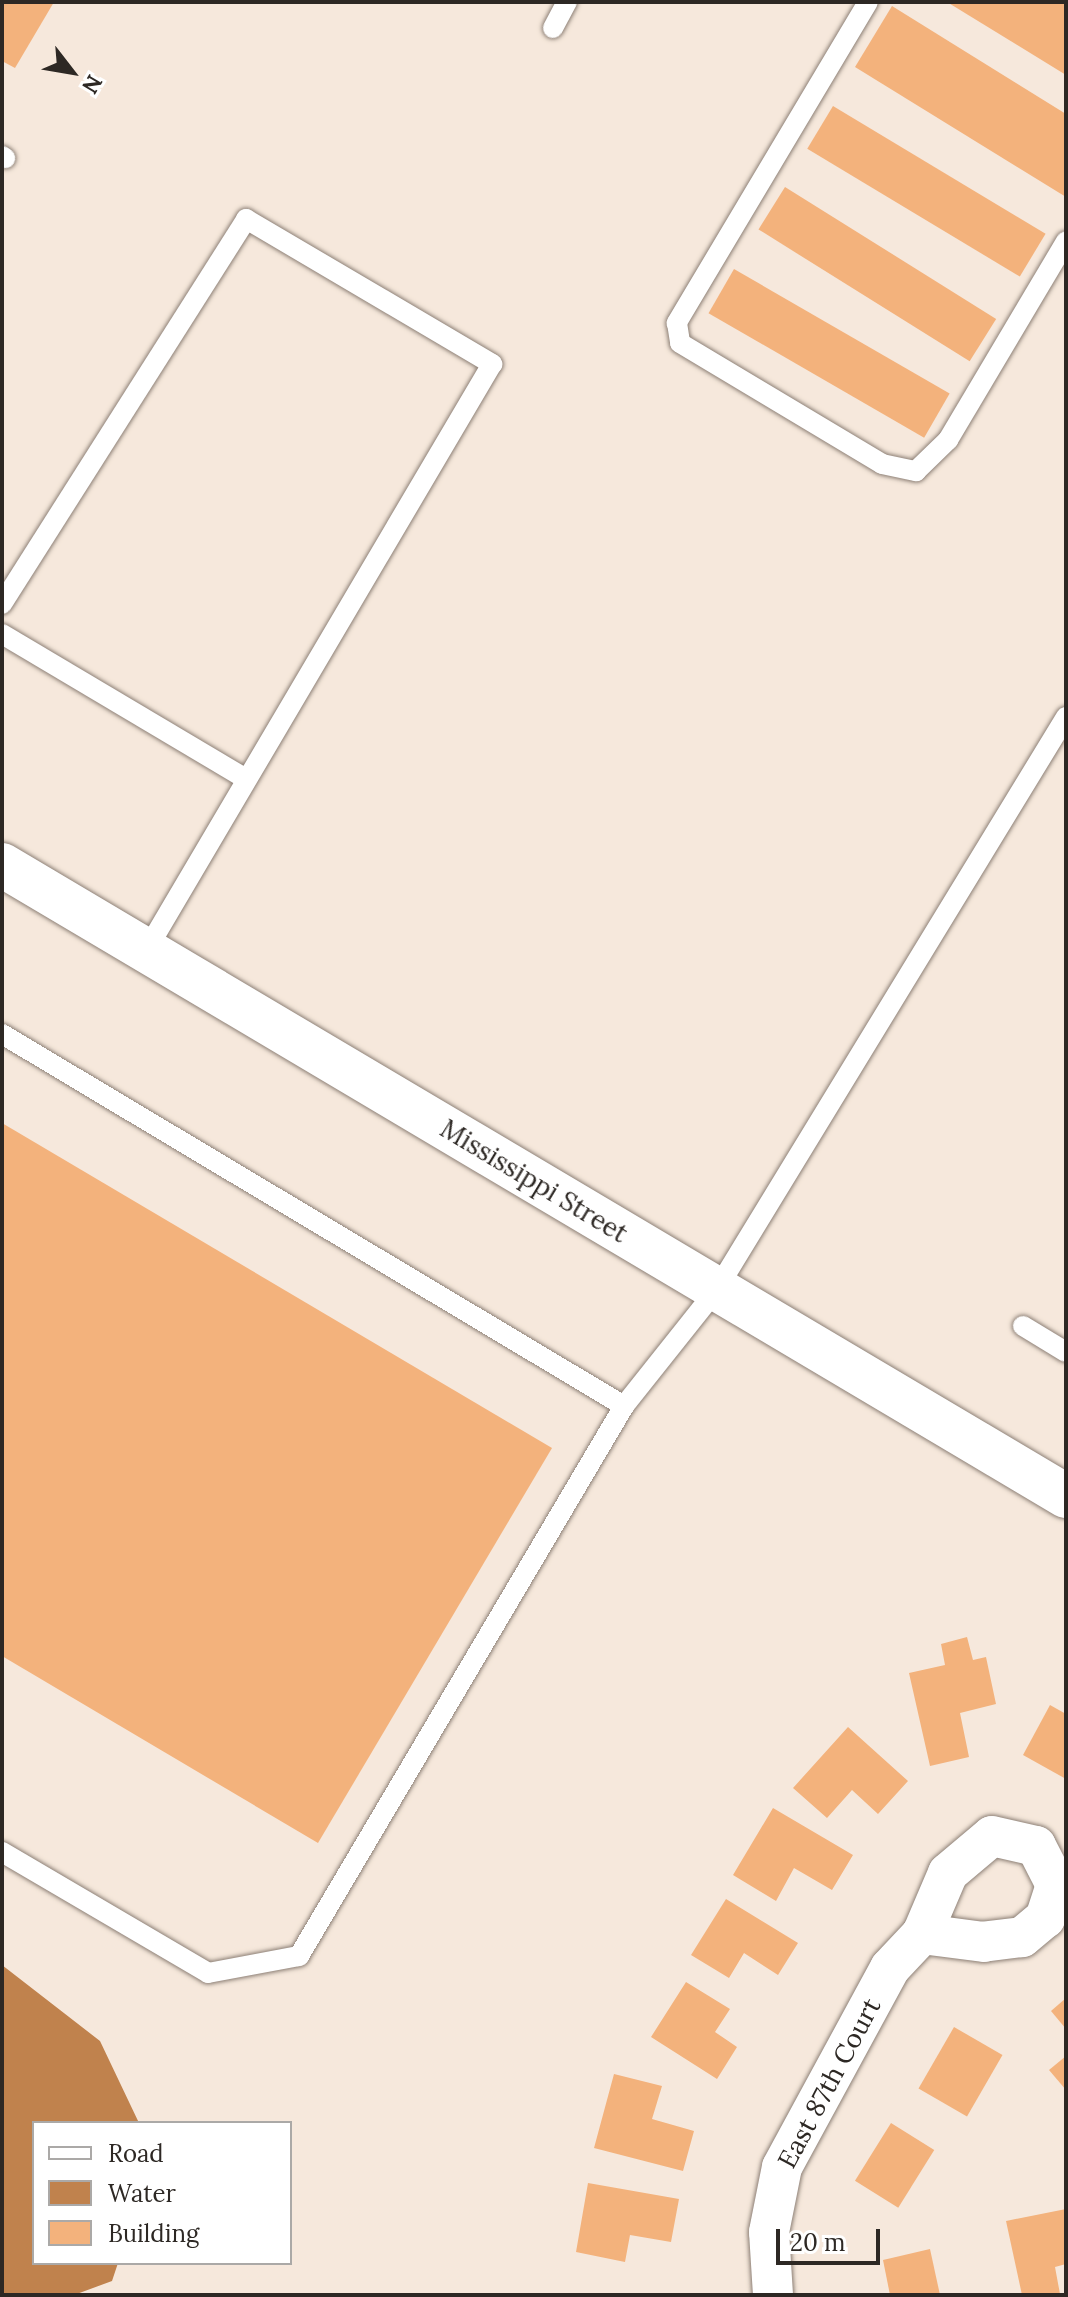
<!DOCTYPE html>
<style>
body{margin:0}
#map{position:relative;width:1068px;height:2297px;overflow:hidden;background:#f6e8dc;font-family:Lora,serif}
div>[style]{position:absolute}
.water>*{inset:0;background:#c0824d}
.building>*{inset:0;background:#f3b27c;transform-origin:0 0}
.roads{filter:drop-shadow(0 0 2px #8d8076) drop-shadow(0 0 2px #8d8076)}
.service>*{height:20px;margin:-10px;padding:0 10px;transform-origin:10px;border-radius:10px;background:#fff}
.minor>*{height:40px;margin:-20px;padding:0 20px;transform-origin:20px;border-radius:20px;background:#fff}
.tertiary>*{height:44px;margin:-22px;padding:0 22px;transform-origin:22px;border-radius:22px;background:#fff}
span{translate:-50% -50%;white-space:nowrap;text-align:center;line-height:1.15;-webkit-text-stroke:7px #fff;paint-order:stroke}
.street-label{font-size:26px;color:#2d2824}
.frame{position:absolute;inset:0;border:4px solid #2d2824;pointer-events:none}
.legend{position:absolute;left:32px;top:2121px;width:260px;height:144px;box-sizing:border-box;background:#fff;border:2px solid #aba9a7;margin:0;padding:10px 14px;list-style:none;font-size:24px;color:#2d2824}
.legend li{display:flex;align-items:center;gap:16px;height:40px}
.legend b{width:40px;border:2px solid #aba9a7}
.north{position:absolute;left:32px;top:32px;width:80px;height:80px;-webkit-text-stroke:6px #fff;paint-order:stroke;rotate:121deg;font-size:22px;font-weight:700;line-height:32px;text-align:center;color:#2d2824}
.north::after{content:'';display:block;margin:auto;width:28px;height:36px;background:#2d2824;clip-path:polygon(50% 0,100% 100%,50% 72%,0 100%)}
.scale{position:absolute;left:776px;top:2229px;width:104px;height:36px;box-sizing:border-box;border:4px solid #2d2824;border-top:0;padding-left:10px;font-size:24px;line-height:28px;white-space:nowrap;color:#2d2824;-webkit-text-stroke:6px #fff;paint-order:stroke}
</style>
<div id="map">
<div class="water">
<i style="clip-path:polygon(2px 1965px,100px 2041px,139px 2123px,34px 2123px,34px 2263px,118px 2263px,112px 2281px,74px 2295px,2px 2295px)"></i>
</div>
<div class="building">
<i style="clip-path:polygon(2px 2px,54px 2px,15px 68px,2px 61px)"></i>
<i style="clip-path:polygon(947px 2px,1066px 2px,1066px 75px)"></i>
<i style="clip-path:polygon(892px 6px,1066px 114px,1066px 197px,855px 67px)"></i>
<i style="left:833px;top:106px;width:248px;height:50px;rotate:31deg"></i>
<i style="left:785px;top:187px;width:249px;height:50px;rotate:32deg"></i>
<i style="left:734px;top:269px;width:249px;height:51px;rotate:30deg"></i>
<i style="clip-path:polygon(2px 1123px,552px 1448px,318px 1843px,2px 1656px)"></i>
<i style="clip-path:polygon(967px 1637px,973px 1660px,986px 1657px,996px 1704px,960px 1713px,969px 1757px,930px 1766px,909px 1673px,945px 1665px,941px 1644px)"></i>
<i style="clip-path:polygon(1050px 1705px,1066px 1714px,1066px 1779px,1023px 1755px)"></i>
<i style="clip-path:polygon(848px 1727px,908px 1781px,878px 1814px,852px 1790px,827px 1818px,793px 1788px)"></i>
<i style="clip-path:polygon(773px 1808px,853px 1855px,832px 1890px,794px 1868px,776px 1901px,733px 1875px)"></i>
<i style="clip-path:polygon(726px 1899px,798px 1943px,778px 1975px,744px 1953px,729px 1978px,691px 1955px)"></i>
<i style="clip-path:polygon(686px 1982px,730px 2009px,715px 2032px,737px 2047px,717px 2079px,651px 2037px)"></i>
<i style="clip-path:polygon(1066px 1998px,1066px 2029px,1051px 2011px)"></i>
<i style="left:954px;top:2027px;width:56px;height:71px;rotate:30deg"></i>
<i style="clip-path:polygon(1066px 2056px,1066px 2090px,1049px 2070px)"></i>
<i style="clip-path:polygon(614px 2074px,662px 2086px,652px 2119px,694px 2131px,683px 2171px,594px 2148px)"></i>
<i style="left:891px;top:2123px;width:51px;height:68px;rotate:32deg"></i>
<i style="clip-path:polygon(588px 2183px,679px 2199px,671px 2242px,630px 2235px,625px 2262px,576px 2252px)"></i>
<i style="clip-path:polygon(1066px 2209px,1066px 2264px,1055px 2267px,1060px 2294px,1022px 2295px,1006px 2221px)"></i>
<i style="clip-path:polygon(930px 2249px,940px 2295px,890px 2295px,883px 2260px)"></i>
</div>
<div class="roads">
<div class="service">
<i style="left:868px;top:2px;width:374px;rotate:120.8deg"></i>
<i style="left:677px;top:323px;width:20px;rotate:81deg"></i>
<i style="left:680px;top:343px;width:235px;rotate:30.9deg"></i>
<i style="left:882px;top:464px;width:35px;rotate:12deg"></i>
<i style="left:916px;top:471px;width:45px;rotate:-44.1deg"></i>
<i style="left:948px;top:440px;width:231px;rotate:-59.3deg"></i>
<i style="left:553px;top:28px;width:30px;rotate:-62deg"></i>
<i style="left:2px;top:156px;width:4px;rotate:34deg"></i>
<i style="left:2px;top:604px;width:456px;rotate:-57.6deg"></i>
<i style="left:246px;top:219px;width:286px;rotate:30.5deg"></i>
<i style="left:492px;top:364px;width:681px;rotate:120.52deg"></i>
<i style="left:2px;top:634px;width:282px;rotate:30.7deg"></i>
<i style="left:2px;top:1034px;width:725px;rotate:30.88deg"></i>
<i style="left:1023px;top:1326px;width:50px;rotate:31.2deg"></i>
<i style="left:2px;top:1852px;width:239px;rotate:30.4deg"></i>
<i style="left:208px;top:1973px;width:93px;rotate:-10.6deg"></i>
<i style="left:299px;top:1956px;width:639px;rotate:-59.42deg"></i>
<i style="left:624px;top:1406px;width:149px;rotate:-51.5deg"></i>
<i style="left:717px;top:1289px;width:670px;rotate:-58.61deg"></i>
</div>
<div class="minor">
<i style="left:773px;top:2295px;width:63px;rotate:-93.6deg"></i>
<i style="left:769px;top:2232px;width:66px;rotate:-78.7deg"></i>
<i style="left:782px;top:2167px;width:226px;rotate:-61.5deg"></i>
<i style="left:890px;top:1968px;width:47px;rotate:-46.7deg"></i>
<i style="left:922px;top:1934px;width:66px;rotate:-66.9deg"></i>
<i style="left:948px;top:1873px;width:57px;rotate:-40.1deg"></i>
<i style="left:992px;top:1836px;width:45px;rotate:12.8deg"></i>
<i style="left:1036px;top:1846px;width:44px;rotate:62.9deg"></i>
<i style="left:1056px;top:1885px;width:35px;rotate:108deg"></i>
<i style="left:1045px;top:1918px;width:30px;rotate:140deg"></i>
<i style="left:1022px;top:1937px;width:38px;rotate:173deg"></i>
<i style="left:984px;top:1942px;width:63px;rotate:-172.6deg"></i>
</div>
<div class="tertiary">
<i style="left:2px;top:865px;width:1237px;rotate:30.67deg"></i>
</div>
</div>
<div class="street-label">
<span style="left:534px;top:1181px;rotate:31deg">Mississippi Street</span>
<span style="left:829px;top:2083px;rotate:-62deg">East 87th Court</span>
</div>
<div class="frame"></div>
<ul class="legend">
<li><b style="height:10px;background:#fff"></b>Road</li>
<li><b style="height:22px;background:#c0824d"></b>Water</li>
<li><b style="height:22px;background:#f3b27c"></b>Building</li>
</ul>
<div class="north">N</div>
<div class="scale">20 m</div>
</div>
